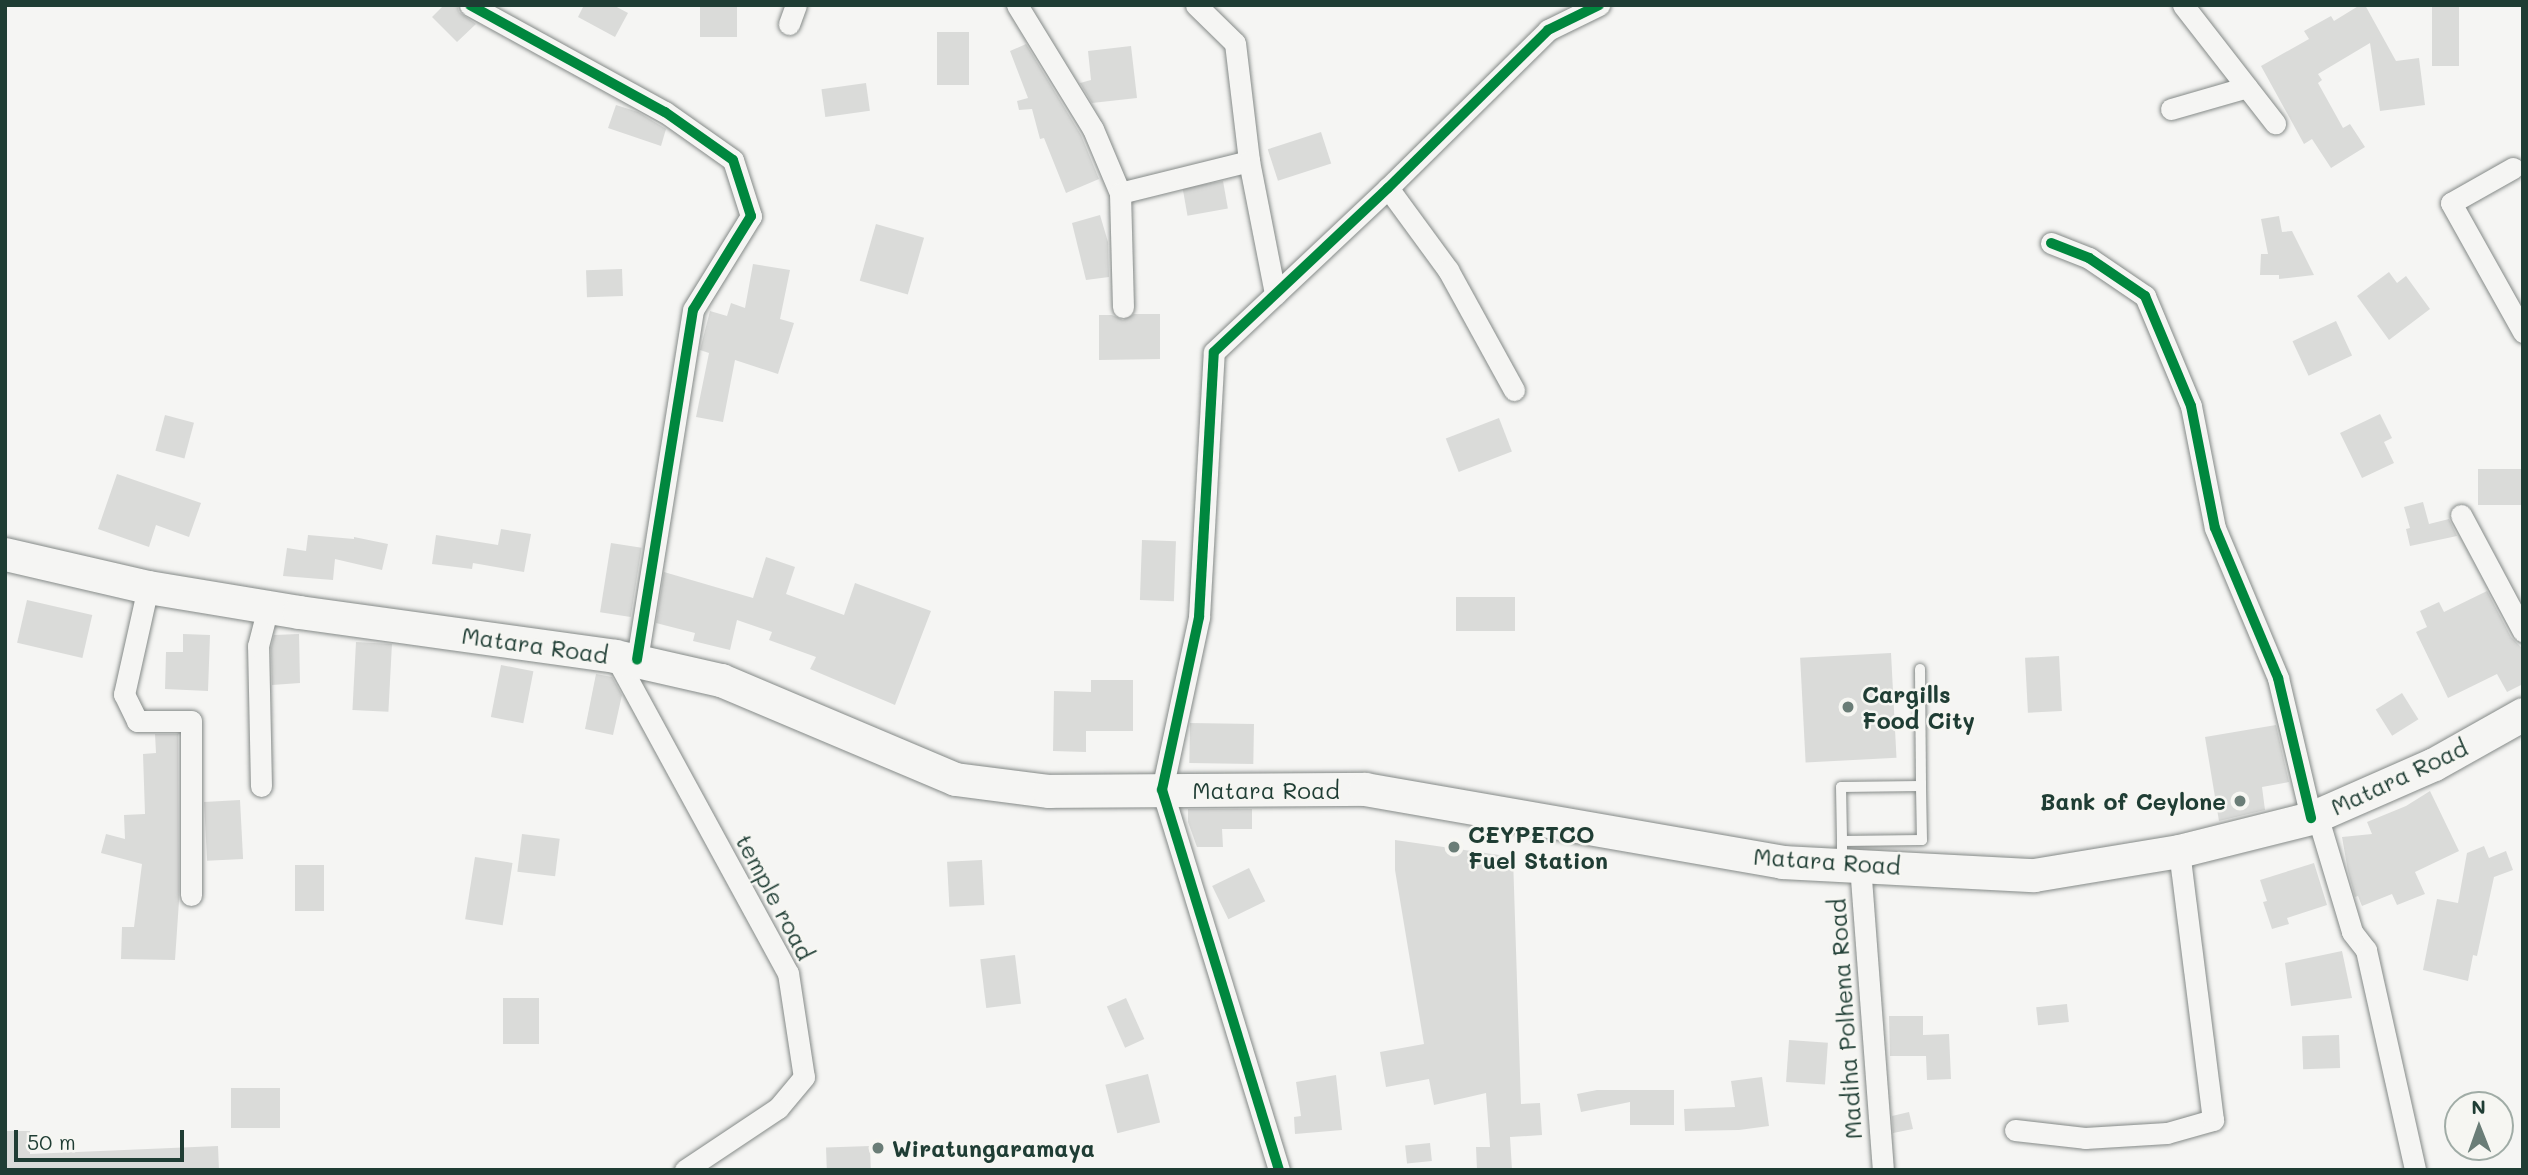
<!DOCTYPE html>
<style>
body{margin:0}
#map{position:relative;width:2528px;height:1175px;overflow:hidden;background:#f5f5f3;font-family:Mali,sans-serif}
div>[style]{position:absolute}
.building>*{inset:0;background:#dadbd9;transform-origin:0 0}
.roads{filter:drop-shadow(0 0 2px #858a88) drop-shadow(0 0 2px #858a88)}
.service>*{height:10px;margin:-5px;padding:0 5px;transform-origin:5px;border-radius:5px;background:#f5f5f3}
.minor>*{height:21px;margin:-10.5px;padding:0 10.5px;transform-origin:10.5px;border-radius:10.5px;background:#f5f5f3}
.trunk>*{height:33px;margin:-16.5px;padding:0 16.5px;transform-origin:16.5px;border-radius:16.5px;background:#f5f5f3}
.cycleway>*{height:10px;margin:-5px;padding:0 5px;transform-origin:5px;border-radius:5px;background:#00873e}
.dots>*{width:19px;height:19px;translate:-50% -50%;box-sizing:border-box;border:4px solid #f6f6f2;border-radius:50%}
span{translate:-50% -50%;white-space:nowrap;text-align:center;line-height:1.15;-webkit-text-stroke:5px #f6f6f2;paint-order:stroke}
.street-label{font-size:23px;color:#1f3d34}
.poi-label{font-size:23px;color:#1f3d34;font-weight:700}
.left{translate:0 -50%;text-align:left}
.right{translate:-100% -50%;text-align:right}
.frame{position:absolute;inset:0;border:7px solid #1f3d34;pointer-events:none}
.north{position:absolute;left:2444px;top:1091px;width:70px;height:70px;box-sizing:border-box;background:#f6f6f2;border:2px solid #a0aca6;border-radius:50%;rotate:359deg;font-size:19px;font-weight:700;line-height:28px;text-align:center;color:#1f3d34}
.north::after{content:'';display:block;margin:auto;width:24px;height:32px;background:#6a7d77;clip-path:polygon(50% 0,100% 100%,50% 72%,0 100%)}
.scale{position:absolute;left:14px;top:1130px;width:170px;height:32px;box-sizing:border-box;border:4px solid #1f3d34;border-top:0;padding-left:9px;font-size:21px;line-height:24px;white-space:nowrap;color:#1f3d34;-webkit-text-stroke:5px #f6f6f2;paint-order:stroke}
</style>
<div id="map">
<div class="building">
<i style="clip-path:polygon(444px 5px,457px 5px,459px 12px,476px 24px,457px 42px,432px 17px)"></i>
<i style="clip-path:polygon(584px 5px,613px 5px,628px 13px,615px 37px,578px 17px)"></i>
<i style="left:700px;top:5px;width:37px;height:32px"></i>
<i style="clip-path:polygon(2360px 5px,2365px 5px,2396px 61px,2419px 58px,2425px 105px,2380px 111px,2370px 43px,2318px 74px,2322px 80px,2318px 83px,2343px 128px,2350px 124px,2365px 147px,2331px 168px,2312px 139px,2304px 144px,2261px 66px,2309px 39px,2304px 31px,2331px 16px,2334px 21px)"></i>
<i style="left:2432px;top:5px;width:27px;height:61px"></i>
<i style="left:937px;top:32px;width:32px;height:53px"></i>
<i style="clip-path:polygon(1026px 44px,1081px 135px,1099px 179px,1066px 193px,1044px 138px,1040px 139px,1032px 109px,1019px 110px,1017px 101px,1028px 98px,1010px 51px)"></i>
<i style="clip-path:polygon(1131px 46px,1137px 98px,1092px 103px,1080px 83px,1091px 80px,1088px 51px)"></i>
<i style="left:866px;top:83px;width:28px;height:45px;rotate:82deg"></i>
<i style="clip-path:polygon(616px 105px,638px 112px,666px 129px,661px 146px,608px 128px)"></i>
<i style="left:1321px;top:132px;width:33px;height:56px;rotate:72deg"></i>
<i style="left:1223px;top:181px;width:28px;height:41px;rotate:80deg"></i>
<i style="clip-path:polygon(1100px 215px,1108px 242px,1109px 277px,1086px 280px,1072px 223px)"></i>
<i style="clip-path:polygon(2279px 216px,2282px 232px,2292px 231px,2314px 275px,2279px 279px,2279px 275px,2260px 275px,2261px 254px,2268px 254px,2261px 219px)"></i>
<i style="left:876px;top:224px;width:50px;height:59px;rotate:16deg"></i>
<i style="clip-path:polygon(753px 264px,790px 270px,780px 319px,794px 323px,778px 374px,735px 360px,723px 422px,696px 417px,709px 353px,700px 350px,710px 311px,727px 316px,731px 303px,745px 308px)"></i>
<i style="left:622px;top:269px;width:27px;height:36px;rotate:88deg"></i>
<i style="clip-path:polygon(2389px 272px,2397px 283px,2406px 276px,2430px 309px,2389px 340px,2357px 296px)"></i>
<i style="clip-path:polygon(1134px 314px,1160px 314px,1160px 359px,1099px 360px,1099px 315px,1112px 315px,1123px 320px)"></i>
<i style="left:2336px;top:321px;width:38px;height:48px;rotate:65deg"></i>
<i style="clip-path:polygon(2380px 414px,2392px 438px,2384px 442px,2394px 463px,2362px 478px,2340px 433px)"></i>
<i style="left:165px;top:415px;width:30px;height:37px;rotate:15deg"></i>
<i style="left:1499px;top:418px;width:36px;height:57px;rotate:69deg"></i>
<i style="left:2523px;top:469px;width:36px;height:45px;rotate:90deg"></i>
<i style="clip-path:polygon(117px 474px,201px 503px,189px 537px,156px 525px,149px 547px,98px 529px)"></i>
<i style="clip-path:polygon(2423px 502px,2429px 524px,2449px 519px,2457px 536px,2410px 546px,2406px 529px,2410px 528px,2404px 507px)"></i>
<i style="clip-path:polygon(501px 529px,531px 534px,524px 572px,473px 563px,472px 569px,432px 564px,436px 535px,498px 545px)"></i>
<i style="clip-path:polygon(308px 535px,354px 539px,354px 537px,388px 544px,382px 570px,335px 559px,333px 580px,283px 576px,287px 548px,306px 551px)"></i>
<i style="left:1142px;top:540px;width:34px;height:60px;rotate:2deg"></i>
<i style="left:611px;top:543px;width:31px;height:70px;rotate:9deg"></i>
<i style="clip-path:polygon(766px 557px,795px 567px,786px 594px,844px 615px,855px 583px,931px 611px,895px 705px,810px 669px,816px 657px,769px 640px,772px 632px,737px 620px,730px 650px,693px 641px,695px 633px,656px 623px,664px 572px,753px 598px)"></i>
<i style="clip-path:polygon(2487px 591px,2511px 637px,2523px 649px,2523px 684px,2507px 692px,2497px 674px,2448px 698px,2416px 632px,2427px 627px,2420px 611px,2439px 602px,2444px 612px)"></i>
<i style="left:1456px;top:597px;width:59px;height:34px"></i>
<i style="left:27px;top:600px;width:67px;height:44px;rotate:13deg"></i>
<i style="clip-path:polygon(183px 634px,210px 635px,208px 691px,165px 689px,166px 652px,183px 652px)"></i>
<i style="clip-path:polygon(299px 634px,300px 683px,272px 685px,271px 648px,274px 635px)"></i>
<i style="left:356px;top:642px;width:36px;height:68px;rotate:3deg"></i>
<i style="left:1891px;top:653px;width:105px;height:91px;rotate:87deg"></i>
<i style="left:2059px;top:656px;width:55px;height:34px;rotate:87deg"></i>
<i style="left:501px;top:665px;width:33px;height:53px;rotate:11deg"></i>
<i style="clip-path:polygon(596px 674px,612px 677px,622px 695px,613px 735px,585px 729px)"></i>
<i style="clip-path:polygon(1091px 680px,1133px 680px,1133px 731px,1086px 731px,1086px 752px,1053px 751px,1054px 691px,1091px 692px)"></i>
<i style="left:2402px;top:693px;width:31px;height:31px;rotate:58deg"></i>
<i style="left:1190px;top:723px;width:64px;height:40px;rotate:1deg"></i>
<i style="clip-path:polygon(2276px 725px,2289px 782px,2262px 787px,2265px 810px,2219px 821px,2205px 737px)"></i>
<i style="clip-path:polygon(155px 734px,178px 734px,179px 901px,175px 960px,121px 959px,122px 927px,134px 927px,142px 864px,101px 853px,106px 834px,125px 839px,124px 815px,145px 814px,143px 754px,156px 753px)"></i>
<i style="clip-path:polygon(2430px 791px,2459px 851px,2415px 872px,2425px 894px,2397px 905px,2392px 894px,2362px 906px,2358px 896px,2355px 897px,2348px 871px,2342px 837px,2372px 834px,2367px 822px,2406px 806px)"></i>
<i style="left:240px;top:800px;width:59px;height:36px;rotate:87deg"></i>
<i style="clip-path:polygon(1188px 809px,1252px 809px,1252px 829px,1222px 829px,1223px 847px,1197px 847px,1188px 822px)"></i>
<i style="left:522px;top:834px;width:38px;height:38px;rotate:7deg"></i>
<i style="clip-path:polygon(1395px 840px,1513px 857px,1521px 1104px,1540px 1103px,1542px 1135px,1510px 1137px,1512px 1170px,1477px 1170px,1476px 1147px,1490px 1147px,1486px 1093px,1434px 1105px,1429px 1079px,1386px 1087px,1380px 1052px,1424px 1044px,1395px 870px)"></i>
<i style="clip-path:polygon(2484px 846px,2489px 858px,2506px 851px,2513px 870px,2494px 877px,2477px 956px,2473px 955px,2468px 981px,2423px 970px,2437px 899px,2458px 903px,2467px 853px)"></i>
<i style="left:475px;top:857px;width:38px;height:63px;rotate:9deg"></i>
<i style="left:982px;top:860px;width:45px;height:35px;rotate:87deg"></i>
<i style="clip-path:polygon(2314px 863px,2327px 905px,2287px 918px,2289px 924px,2272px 929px,2263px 902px,2267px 901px,2260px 880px)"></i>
<i style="left:295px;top:865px;width:29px;height:46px"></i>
<i style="left:1249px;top:868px;width:37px;height:41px;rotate:64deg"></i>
<i style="clip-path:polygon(2342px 951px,2352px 998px,2291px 1006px,2285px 963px)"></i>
<i style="left:1015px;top:955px;width:49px;height:35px;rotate:83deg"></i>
<i style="left:503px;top:998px;width:36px;height:46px"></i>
<i style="left:1126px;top:998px;width:45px;height:21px;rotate:66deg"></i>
<i style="left:2067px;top:1004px;width:18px;height:31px;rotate:84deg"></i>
<i style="clip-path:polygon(1889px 1016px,1923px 1016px,1923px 1035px,1949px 1034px,1951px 1079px,1927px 1080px,1926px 1056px,1890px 1056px)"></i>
<i style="left:2339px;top:1035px;width:33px;height:37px;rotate:88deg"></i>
<i style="left:1789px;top:1040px;width:39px;height:42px;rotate:4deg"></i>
<i style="left:1148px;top:1074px;width:50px;height:44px;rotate:76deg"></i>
<i style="clip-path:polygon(1336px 1075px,1342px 1130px,1295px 1134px,1294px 1117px,1301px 1116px,1296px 1082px)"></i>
<i style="clip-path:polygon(1762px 1077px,1769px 1126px,1739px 1130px,1685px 1131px,1684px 1109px,1735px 1107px,1731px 1081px)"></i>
<i style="left:231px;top:1088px;width:49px;height:40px"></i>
<i style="clip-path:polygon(1597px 1090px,1674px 1090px,1674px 1125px,1630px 1125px,1630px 1102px,1581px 1112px,1577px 1094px)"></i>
<i style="clip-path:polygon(1909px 1112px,1913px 1129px,1893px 1133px,1892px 1116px)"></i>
<i style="clip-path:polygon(5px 1131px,30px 1131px,30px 1154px,218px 1146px,219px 1170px,5px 1170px)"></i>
<i style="left:1430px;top:1143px;width:18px;height:25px;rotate:84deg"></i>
<i style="left:870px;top:1146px;width:24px;height:44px;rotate:88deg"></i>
</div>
<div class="roads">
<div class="service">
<i style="left:1920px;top:669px;width:117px;rotate:89.5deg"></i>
<i style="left:1842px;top:841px;width:80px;rotate:-0.7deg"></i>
<i style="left:1922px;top:840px;width:54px;rotate:-91.1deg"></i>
<i style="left:1921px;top:786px;width:80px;rotate:179.3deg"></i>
<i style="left:1841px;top:787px;width:54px;rotate:88.9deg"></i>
<i style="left:1842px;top:841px;width:21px;rotate:90deg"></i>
</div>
<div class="minor">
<i style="left:470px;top:5px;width:222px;rotate:28.8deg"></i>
<i style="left:665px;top:112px;width:83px;rotate:35.2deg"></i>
<i style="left:733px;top:160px;width:59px;rotate:72.2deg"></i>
<i style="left:751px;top:216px;width:110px;rotate:121.7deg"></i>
<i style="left:693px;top:310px;width:354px;rotate:99.1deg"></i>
<i style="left:1017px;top:5px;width:145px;rotate:58.5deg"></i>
<i style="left:1093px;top:129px;width:69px;rotate:67.1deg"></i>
<i style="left:1120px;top:193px;width:133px;rotate:-13.9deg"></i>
<i style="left:1196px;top:5px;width:54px;rotate:44.3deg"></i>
<i style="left:1235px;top:43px;width:119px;rotate:83.2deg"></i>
<i style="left:1249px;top:161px;width:136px;rotate:78.9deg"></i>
<i style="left:2183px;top:5px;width:150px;rotate:52.1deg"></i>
<i style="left:789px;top:24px;width:20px;rotate:-70deg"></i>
<i style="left:2171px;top:109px;width:79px;rotate:-16.1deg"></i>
<i style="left:2513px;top:168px;width:71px;rotate:150.6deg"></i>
<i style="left:2451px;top:203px;width:148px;rotate:60.8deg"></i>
<i style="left:1388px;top:188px;width:102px;rotate:53.8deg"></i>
<i style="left:1448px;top:270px;width:137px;rotate:61.2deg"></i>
<i style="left:1120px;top:193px;width:114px;rotate:88.5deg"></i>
<i style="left:2051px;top:243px;width:41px;rotate:21.5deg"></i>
<i style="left:2089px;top:258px;width:68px;rotate:34.2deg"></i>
<i style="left:2145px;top:296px;width:119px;rotate:67.3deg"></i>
<i style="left:2191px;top:406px;width:124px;rotate:78.9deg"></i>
<i style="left:2215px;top:528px;width:163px;rotate:67.2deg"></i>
<i style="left:2278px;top:678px;width:144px;rotate:76.7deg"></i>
<i style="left:2461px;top:515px;width:132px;rotate:61.9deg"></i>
<i style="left:148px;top:587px;width:110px;rotate:102.6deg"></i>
<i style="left:124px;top:694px;width:30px;rotate:64deg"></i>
<i style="left:137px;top:721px;width:54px"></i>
<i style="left:191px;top:721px;width:174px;rotate:90deg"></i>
<i style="left:615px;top:656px;width:361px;rotate:61.4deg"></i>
<i style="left:788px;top:973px;width:105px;rotate:81.3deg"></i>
<i style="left:804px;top:1077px;width:40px;rotate:130deg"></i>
<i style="left:778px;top:1108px;width:112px;rotate:146.3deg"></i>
<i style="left:261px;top:786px;width:140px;rotate:-91.2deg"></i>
<i style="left:258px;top:646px;width:40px;rotate:-75.6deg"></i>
<i style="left:2317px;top:815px;width:122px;rotate:73.3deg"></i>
<i style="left:2352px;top:932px;width:23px;rotate:52deg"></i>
<i style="left:2366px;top:950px;width:225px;rotate:77.4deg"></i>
<i style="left:1860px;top:865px;width:306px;rotate:85.7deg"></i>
<i style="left:2015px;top:1130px;width:70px;rotate:6.5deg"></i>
<i style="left:2085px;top:1138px;width:82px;rotate:-3.5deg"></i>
<i style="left:2167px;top:1133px;width:48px;rotate:-15.8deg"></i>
<i style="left:2213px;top:1120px;width:271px;rotate:-97.2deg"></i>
<i style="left:1279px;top:1170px;width:398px;rotate:-107.1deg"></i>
<i style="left:1162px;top:790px;width:177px;rotate:-77.9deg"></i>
<i style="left:1199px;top:617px;width:265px;rotate:-86.8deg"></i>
<i style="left:1214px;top:352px;width:239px;rotate:-43.3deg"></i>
<i style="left:1388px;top:188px;width:225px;rotate:-44.6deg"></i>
<i style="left:1548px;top:30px;width:57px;rotate:-26.1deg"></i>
</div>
<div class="trunk">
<i style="left:5px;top:554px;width:147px;rotate:13deg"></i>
<i style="left:148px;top:587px;width:153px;rotate:9.4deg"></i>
<i style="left:299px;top:612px;width:319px;rotate:7.9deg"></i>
<i style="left:615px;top:656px;width:109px;rotate:12.8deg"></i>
<i style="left:721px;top:680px;width:254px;rotate:22.9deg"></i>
<i style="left:955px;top:779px;width:95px;rotate:7.3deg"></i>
<i style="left:1049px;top:791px;width:316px;rotate:-0.4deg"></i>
<i style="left:1365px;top:789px;width:423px;rotate:9.9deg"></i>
<i style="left:1782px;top:862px;width:252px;rotate:3deg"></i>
<i style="left:2034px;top:875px;width:147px;rotate:-9.4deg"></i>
<i style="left:2179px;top:851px;width:136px;rotate:-14deg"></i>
<i style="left:2311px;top:818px;width:134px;rotate:-23.7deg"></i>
<i style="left:2434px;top:764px;width:102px;rotate:-29.3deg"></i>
</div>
</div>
<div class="cycleway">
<i style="left:470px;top:5px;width:222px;rotate:28.8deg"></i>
<i style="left:665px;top:112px;width:83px;rotate:35.2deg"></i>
<i style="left:733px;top:160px;width:59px;rotate:72.2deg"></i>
<i style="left:751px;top:216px;width:110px;rotate:121.7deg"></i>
<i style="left:693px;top:310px;width:354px;rotate:99.1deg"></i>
<i style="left:2051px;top:243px;width:41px;rotate:21.5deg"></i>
<i style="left:2089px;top:258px;width:68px;rotate:34.2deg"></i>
<i style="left:2145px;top:296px;width:119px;rotate:67.3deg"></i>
<i style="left:2191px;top:406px;width:124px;rotate:78.9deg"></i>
<i style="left:2215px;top:528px;width:163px;rotate:67.2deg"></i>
<i style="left:2278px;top:678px;width:144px;rotate:76.7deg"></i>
<i style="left:1279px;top:1170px;width:398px;rotate:-107.1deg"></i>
<i style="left:1162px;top:790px;width:177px;rotate:-77.9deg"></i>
<i style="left:1199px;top:617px;width:265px;rotate:-86.8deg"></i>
<i style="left:1214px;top:352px;width:239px;rotate:-43.3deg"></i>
<i style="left:1388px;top:188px;width:225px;rotate:-44.6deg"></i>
<i style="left:1548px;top:30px;width:57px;rotate:-26.1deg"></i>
</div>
<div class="dots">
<i style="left:1848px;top:707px;background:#6a7d77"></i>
<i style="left:2240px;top:801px;background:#6a7d77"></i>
<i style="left:1454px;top:847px;background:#6a7d77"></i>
<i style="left:878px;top:1148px;background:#6a7d77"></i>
</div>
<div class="street-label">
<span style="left:535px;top:645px;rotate:8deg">Matara Road</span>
<span style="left:2399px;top:777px;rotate:-25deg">Matara Road</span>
<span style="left:1266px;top:790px">Matara Road</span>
<span style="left:1827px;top:861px;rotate:4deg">Matara Road</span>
<span style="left:775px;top:897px;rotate:62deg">temple road</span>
<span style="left:1845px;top:1019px;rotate:-94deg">Madiha Polhena Road</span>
</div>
<div class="poi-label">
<span class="left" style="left:1862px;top:707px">Cargills<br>Food City</span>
<span class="right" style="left:2226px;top:801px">Bank of Ceylone</span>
<span class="left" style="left:1468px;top:847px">CEYPETCO<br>Fuel Station</span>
<span class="left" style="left:892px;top:1148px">Wiratungaramaya</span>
</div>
<div class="frame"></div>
<div class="north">N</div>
<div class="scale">50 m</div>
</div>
